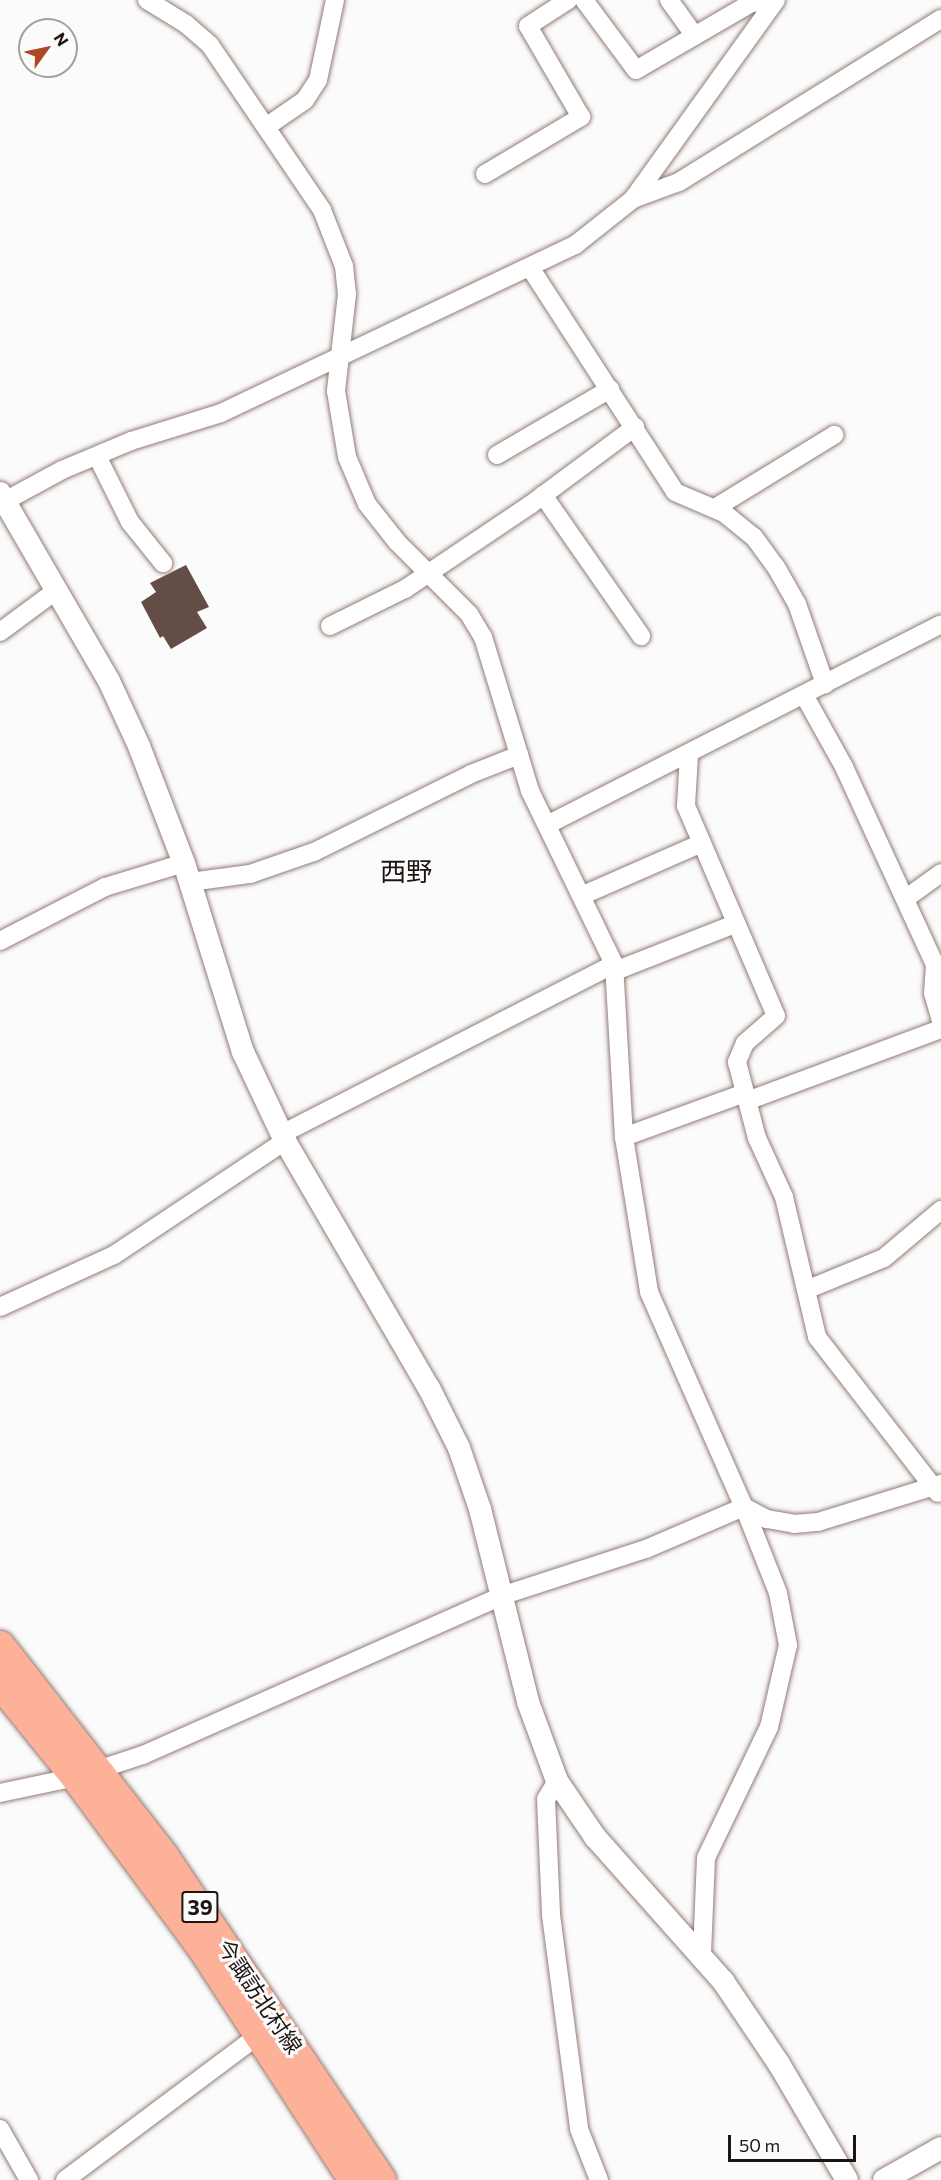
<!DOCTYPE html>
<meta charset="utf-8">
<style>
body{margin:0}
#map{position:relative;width:941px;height:2180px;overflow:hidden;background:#fbfbfb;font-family:Commissioner,"Noto Sans JP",sans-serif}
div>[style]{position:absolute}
.building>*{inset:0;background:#634d46}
.roads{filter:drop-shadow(0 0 2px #927b73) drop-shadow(0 0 2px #927b73)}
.minor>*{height:18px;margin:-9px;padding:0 9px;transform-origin:9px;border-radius:9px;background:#fff}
.tertiary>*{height:22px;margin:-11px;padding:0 11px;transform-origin:11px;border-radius:11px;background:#fff}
.primary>*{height:30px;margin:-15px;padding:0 15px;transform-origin:15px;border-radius:15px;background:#fcb198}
span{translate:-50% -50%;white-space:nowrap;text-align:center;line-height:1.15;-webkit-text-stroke:6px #fbfbfb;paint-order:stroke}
.shield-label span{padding:2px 4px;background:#fbfbfb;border:2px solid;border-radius:4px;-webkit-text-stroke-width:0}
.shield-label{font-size:21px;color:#1e1512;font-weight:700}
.street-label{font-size:22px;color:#1e1512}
.quarter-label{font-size:26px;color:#1e1512}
.north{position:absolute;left:18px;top:18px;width:60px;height:60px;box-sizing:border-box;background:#fbfbfb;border:2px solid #a39f9e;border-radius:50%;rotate:57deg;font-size:16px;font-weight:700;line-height:24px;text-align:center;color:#1e1512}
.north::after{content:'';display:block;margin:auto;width:21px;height:27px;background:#af4825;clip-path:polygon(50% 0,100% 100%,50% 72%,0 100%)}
.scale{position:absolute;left:728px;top:2135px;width:128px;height:27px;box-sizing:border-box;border:3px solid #1e1512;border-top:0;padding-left:8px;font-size:18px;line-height:21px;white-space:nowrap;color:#1e1512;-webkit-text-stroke:4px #fbfbfb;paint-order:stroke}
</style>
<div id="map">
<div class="building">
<i style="clip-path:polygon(186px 565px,209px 607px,197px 612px,207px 628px,171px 649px,163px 636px,160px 638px,141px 602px,156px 592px,150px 583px)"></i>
</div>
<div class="roads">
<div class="minor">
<i style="left:147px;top:0;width:46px;rotate:31.6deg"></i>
<i style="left:186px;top:24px;width:32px;rotate:41deg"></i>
<i style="left:210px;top:45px;width:199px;rotate:55.8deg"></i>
<i style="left:322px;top:210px;width:60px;rotate:68.6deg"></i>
<i style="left:344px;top:266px;width:28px;rotate:84deg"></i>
<i style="left:347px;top:294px;width:98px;rotate:96.5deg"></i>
<i style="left:336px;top:391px;width:67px;rotate:80.5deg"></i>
<i style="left:347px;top:457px;width:51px;rotate:66.9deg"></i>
<i style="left:367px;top:504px;width:48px;rotate:51.7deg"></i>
<i style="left:397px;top:542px;width:102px;rotate:45deg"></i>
<i style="left:469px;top:614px;width:27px;rotate:59deg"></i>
<i style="left:483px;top:637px;width:161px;rotate:73deg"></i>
<i style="left:530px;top:791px;width:192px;rotate:64.1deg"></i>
<i style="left:614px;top:964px;width:173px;rotate:86.7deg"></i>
<i style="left:624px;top:1137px;width:157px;rotate:80.8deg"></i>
<i style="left:649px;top:1292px;width:235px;rotate:66.2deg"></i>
<i style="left:744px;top:1507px;width:92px;rotate:68.4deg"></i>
<i style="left:778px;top:1593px;width:53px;rotate:79.1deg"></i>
<i style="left:788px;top:1645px;width:84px;rotate:103deg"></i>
<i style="left:769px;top:1727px;width:145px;rotate:115.7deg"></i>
<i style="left:706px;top:1858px;width:96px;rotate:92.4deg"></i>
<i style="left:584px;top:0;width:87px;rotate:53.4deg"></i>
<i style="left:636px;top:70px;width:133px;rotate:-30.2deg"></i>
<i style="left:751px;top:3px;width:24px;rotate:-5deg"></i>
<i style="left:669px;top:0;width:44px;rotate:54.2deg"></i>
<i style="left:266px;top:127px;width:47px;rotate:-34.7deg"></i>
<i style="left:305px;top:100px;width:24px;rotate:-57deg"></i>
<i style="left:318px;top:80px;width:82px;rotate:-78deg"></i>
<i style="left:485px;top:174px;width:112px;rotate:-30.7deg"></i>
<i style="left:581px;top:117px;width:105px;rotate:-120.2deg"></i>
<i style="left:528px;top:26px;width:48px;rotate:-33deg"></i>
<i style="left:633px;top:199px;width:49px;rotate:-20.3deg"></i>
<i style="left:679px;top:182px;width:309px;rotate:-31.9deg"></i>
<i style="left:531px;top:269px;width:265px;rotate:57.1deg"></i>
<i style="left:675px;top:492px;width:53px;rotate:23.2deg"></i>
<i style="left:724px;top:513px;width:38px;rotate:39deg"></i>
<i style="left:754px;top:537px;width:37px;rotate:54deg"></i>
<i style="left:776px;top:567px;width:43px;rotate:60.4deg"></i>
<i style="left:797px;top:604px;width:85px;rotate:70.7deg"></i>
<i style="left:497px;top:455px;width:131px;rotate:-30.3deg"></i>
<i style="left:97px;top:456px;width:74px;rotate:63.4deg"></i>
<i style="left:130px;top:522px;width:53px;rotate:51.2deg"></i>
<i style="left:543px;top:495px;width:172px;rotate:55.2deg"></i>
<i style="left:5px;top:501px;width:65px;rotate:-28.5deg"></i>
<i style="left:62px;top:470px;width:75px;rotate:-22.8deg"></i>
<i style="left:131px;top:441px;width:94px;rotate:-17.3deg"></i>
<i style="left:221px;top:413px;width:392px;rotate:-25.4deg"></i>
<i style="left:575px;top:245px;width:74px;rotate:-38.4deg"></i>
<i style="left:633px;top:199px;width:245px;rotate:-54.3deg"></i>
<i style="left:715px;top:508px;width:140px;rotate:-31.5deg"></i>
<i style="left:330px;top:626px;width:84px;rotate:-26.3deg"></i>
<i style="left:405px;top:589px;width:151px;rotate:-33.9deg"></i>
<i style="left:530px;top:505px;width:131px;rotate:-36.6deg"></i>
<i style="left:0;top:632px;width:71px;rotate:-36.4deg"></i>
<i style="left:804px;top:695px;width:82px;rotate:60.9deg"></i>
<i style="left:844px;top:767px;width:218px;rotate:65.3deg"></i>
<i style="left:935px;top:965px;width:28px;rotate:94deg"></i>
<i style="left:933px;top:993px;width:29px;rotate:74deg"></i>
<i style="left:689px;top:755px;width:51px;rotate:93.4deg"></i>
<i style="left:686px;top:806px;width:228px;rotate:66.8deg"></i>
<i style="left:776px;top:1016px;width:41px;rotate:138.9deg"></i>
<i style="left:745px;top:1043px;width:21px;rotate:113deg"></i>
<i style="left:737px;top:1062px;width:79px;rotate:75.3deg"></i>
<i style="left:757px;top:1138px;width:65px;rotate:65.4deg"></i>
<i style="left:784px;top:1197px;width:144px;rotate:76.7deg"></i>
<i style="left:817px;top:1337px;width:197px;rotate:52.2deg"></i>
<i style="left:547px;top:825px;width:442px;rotate:-27deg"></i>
<i style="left:190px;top:882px;width:61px;rotate:-7.6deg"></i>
<i style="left:250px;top:874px;width:68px;rotate:-19deg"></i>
<i style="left:314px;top:852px;width:175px;rotate:-26.4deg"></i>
<i style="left:471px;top:774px;width:52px;rotate:-21.6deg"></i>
<i style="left:581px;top:896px;width:132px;rotate:-23.7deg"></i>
<i style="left:905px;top:899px;width:44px;rotate:-35.8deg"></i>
<i style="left:0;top:941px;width:118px;rotate:-27.2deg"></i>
<i style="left:105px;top:887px;width:83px;rotate:-16.9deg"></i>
<i style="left:615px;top:971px;width:129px;rotate:-21.4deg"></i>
<i style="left:747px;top:1101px;width:207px;rotate:-20.4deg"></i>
<i style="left:282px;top:1134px;width:373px;rotate:-27.1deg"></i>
<i style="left:624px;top:1137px;width:129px;rotate:-20deg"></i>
<i style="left:806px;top:1290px;width:84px;rotate:-22.3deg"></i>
<i style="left:884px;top:1258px;width:75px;rotate:-40.1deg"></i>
<i style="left:0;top:1307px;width:125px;rotate:-24.5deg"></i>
<i style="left:114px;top:1255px;width:206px;rotate:-33.7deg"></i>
<i style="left:557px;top:1781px;width:21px;rotate:121deg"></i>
<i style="left:546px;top:1799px;width:116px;rotate:87.5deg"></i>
<i style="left:551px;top:1915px;width:216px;rotate:82.5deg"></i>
<i style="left:579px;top:2129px;width:55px;rotate:68.6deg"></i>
<i style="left:0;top:1793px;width:78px;rotate:-11.9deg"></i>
<i style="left:76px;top:1777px;width:71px;rotate:-18.2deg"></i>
<i style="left:143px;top:1755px;width:392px;rotate:-23.9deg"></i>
<i style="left:501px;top:1596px;width:152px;rotate:-18deg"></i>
<i style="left:646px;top:1549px;width:107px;rotate:-23.2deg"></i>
<i style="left:744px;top:1507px;width:26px;rotate:28deg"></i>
<i style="left:767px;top:1519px;width:27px;rotate:10deg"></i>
<i style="left:794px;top:1524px;width:24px;rotate:-5deg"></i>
<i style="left:818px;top:1522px;width:129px;rotate:-17.2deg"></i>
<i style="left:0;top:2129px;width:59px;rotate:60.4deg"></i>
<i style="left:65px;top:2180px;width:242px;rotate:-36.8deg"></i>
</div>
<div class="tertiary">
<i style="left:0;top:493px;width:217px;rotate:59.9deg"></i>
<i style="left:109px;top:681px;width:72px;rotate:65.2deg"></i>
<i style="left:139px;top:746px;width:125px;rotate:69deg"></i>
<i style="left:184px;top:863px;width:198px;rotate:72.7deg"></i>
<i style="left:243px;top:1052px;width:98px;rotate:64.7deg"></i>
<i style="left:285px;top:1141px;width:286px;rotate:59.8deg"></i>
<i style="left:429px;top:1388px;width:67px;rotate:63.4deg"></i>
<i style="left:459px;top:1448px;width:65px;rotate:71deg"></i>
<i style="left:480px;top:1509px;width:199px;rotate:76deg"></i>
<i style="left:528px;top:1702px;width:84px;rotate:69.8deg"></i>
<i style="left:557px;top:1781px;width:68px;rotate:55.8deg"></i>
<i style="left:595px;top:1837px;width:193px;rotate:48.4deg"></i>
<i style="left:723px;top:1981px;width:100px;rotate:56deg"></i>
<i style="left:779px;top:2064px;width:134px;rotate:59.6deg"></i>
<i style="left:884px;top:2180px;width:65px;rotate:-29.3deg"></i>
</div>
<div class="primary">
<i style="left:0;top:1646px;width:267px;rotate:52.1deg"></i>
<i style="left:164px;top:1857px;width:389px;rotate:56.1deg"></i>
<i style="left:0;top:1683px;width:121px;rotate:51deg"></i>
<i style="left:76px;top:1777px;width:215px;rotate:53.5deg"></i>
<i style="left:204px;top:1950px;width:275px;rotate:56.9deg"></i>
</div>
</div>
<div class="shield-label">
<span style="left:200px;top:1907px">39</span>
</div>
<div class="street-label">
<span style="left:260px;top:1996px;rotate:56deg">今諏訪北村線</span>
</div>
<div class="quarter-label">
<span style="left:406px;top:871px">西野</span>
</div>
<div class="north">N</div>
<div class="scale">50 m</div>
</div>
